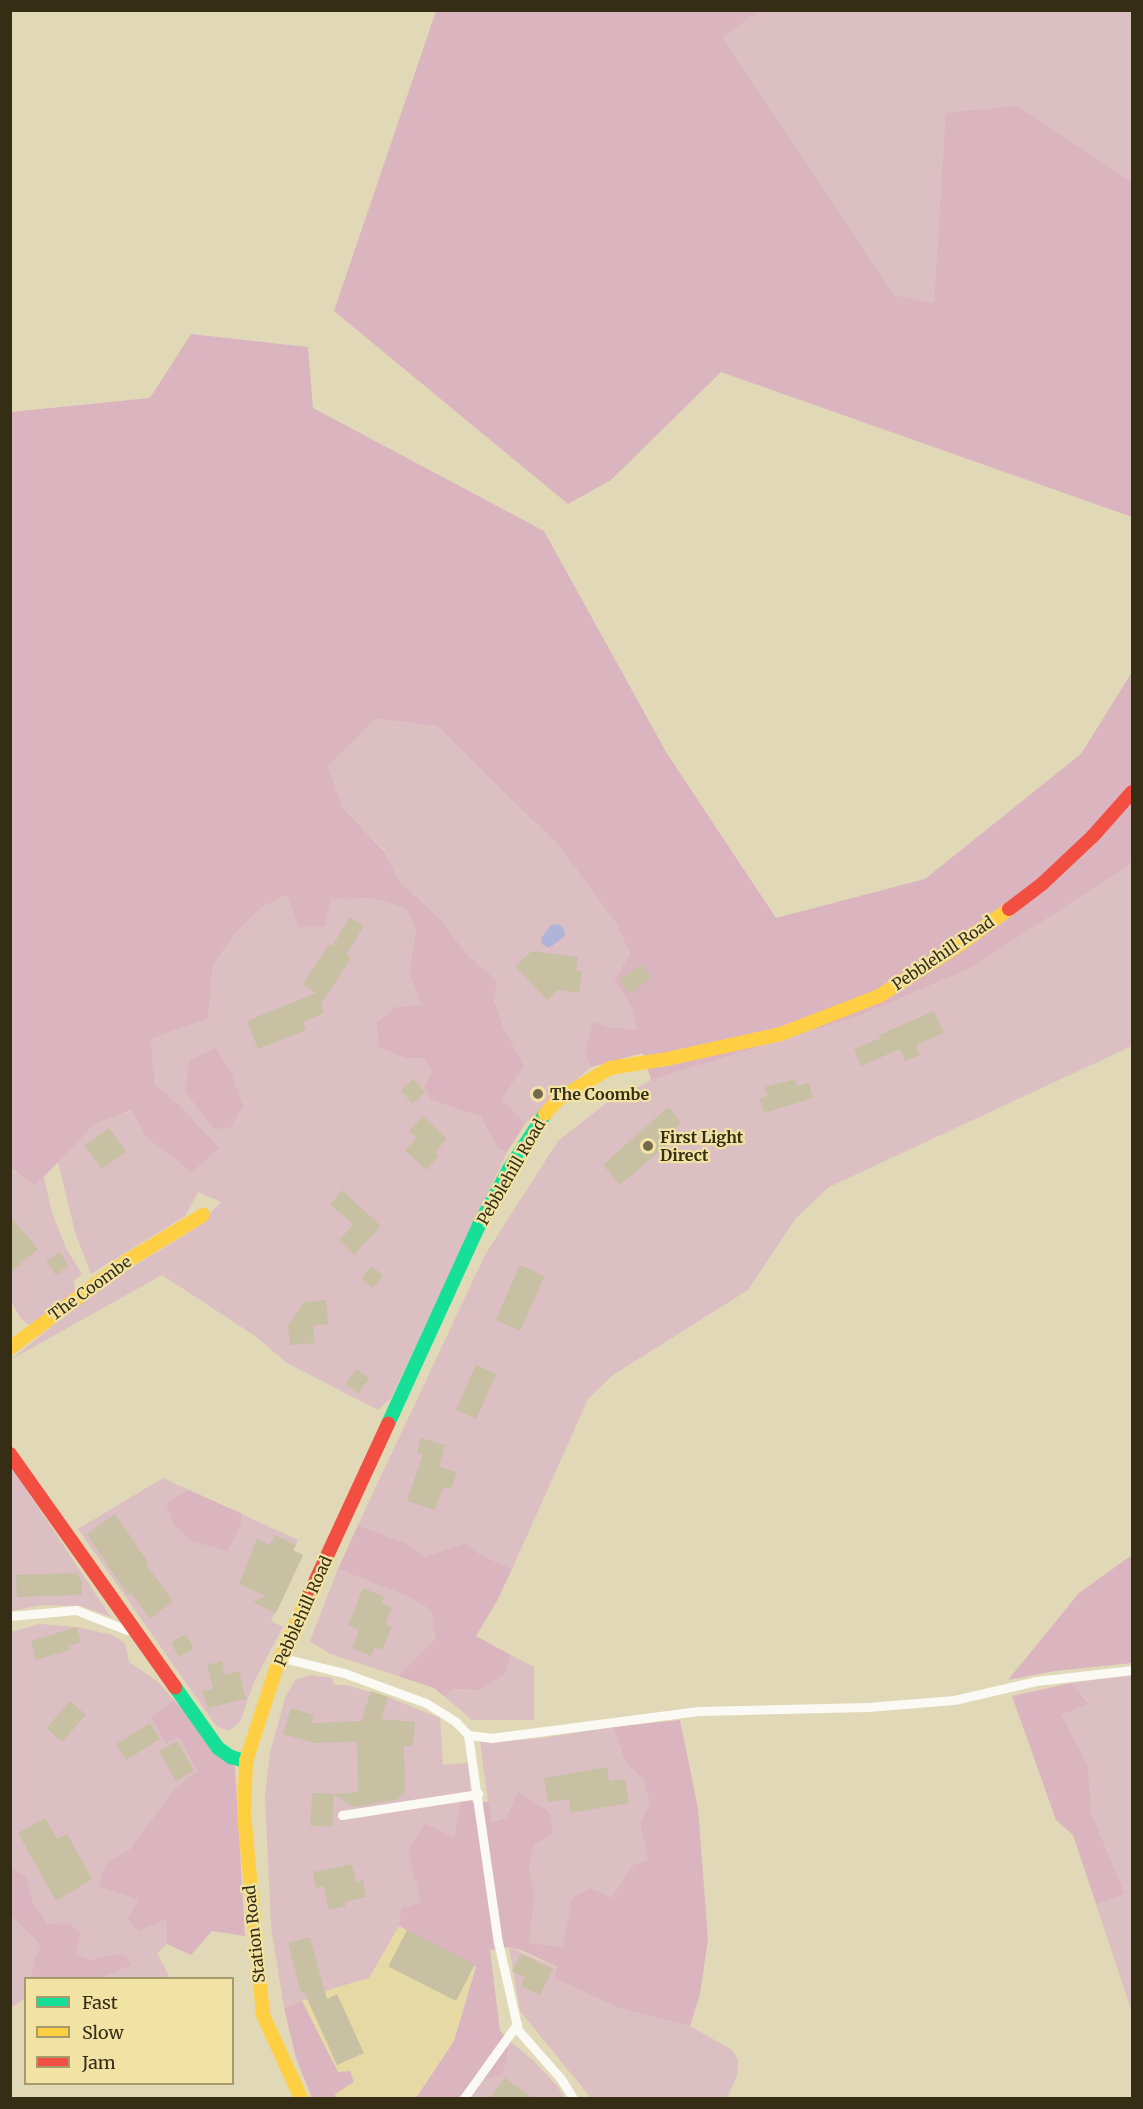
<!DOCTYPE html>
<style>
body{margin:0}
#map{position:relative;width:1143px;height:2109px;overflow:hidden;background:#e0d8b6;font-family:Merriweather,serif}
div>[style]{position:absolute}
.built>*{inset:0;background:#e6d9a3}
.green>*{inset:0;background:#dcbfc2}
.forest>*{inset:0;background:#dab5bf}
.water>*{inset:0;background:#afb4d8}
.building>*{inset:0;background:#c7c0a3;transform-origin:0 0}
.lane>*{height:9px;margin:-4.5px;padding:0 4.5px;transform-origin:4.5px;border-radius:4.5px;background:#faf9f4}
.fast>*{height:14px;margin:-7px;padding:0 7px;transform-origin:7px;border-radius:7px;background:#16e098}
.slow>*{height:14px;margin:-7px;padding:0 7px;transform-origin:7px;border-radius:7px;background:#ffcf43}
.jam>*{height:14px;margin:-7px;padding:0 7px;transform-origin:7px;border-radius:7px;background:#f24e42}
.dots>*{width:16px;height:16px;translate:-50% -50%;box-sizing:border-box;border:3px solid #f2e3a4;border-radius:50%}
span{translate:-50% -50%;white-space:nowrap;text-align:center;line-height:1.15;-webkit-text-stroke:4.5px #f2e3a4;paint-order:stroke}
.street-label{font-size:16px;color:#352e15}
.poi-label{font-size:16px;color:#352e15;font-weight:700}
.left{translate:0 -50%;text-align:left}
.frame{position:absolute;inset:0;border:12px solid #352e15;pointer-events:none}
.legend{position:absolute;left:24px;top:1977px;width:210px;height:108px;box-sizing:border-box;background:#f2e3a4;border:2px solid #a69b6b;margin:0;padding:8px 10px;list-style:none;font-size:18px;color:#352e15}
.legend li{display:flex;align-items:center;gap:12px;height:30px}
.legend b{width:30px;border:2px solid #a69b6b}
</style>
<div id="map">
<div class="built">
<i style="clip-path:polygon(399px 1926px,475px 1964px,454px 2041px,416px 2098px,312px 2098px,284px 2008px,334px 1988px,369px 1978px)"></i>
</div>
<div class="green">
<i style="clip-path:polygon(759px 11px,1132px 11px,1132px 182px,1017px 106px,934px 304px,894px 295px,721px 38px)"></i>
<i style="clip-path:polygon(376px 719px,437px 726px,561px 848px,617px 925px,630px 954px,614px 979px,632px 1008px,638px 1030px,610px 1028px,591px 1067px,525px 1124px,501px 1099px,524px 1066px,503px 1026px,494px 998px,497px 981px,465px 952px,440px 919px,399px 881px,385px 851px,343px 808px,328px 766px)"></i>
<i style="clip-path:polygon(1132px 863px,1132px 1046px,829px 1187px,796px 1218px,748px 1290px,613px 1375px,588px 1399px,512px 1569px,481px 1555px,464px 1543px,425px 1557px,408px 1544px,358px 1525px,485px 1255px,558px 1141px,605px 1104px,651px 1080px,859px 1016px,973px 967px)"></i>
<i style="clip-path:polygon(288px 895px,330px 900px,364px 898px,388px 902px,407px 910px,416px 931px,409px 972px,421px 1005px,406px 1058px,423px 1058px,433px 1071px,424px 1088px,431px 1100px,481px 1117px,498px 1149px,507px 1152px,391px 1398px,378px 1410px,287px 1363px,255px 1336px,162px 1275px,12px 1359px,97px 1289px,196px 1228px,221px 1202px,198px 1192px,185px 1216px,91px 1274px,75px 1232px,58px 1162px,95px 1124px,133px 1110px,151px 1039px,208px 1019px,213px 965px,233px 936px,261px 908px)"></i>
<i style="clip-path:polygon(10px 1168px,35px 1186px,44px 1177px,52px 1213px,66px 1248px,82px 1274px,74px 1281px,75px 1293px,30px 1325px,22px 1320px,11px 1302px)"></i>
<i style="clip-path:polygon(10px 1465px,111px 1617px,81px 1606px,41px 1605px,11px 1611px)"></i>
<i style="clip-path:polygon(163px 1478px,298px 1540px,293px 1550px,303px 1555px,271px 1621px,283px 1627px,254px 1682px,240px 1722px,229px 1731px,217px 1727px,78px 1529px)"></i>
<i style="clip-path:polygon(338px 1569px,409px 1597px,431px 1610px,435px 1639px,398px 1676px,330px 1654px,310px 1641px)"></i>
<i style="clip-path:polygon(40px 1624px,77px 1627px,112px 1635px,125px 1643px,129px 1662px,157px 1681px,174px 1700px,179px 1737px,197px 1771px,176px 1787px,130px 1849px,108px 1863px,98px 1885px,138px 1900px,167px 1918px,167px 1944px,157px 1953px,170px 1978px,26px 1978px,25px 1998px,11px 2008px,11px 1632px)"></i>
<i style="clip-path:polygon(511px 1655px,534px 1667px,534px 1720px,472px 1720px,445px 1697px,453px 1689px,481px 1690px,504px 1675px)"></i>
<i style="clip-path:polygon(311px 1675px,332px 1678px,334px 1685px,346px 1685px,388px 1697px,440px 1718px,443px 1765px,468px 1763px,472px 1802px,461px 1802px,454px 1837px,422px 1902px,401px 1908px,399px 1926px,369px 1978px,334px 1988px,284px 2008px,271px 1927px,265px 1796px,270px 1753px,285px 1698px,295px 1680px)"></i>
<i style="clip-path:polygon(1132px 1675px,1132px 2012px,1096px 1904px,1125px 1894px,1091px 1812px,1088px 1766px,1062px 1715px,1089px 1702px,1071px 1683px)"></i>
<i style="clip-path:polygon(613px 1727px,626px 1764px,643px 1779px,650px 1803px,640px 1823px,648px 1860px,634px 1864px,611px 1898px,563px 1948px,529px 1943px,535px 1895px,529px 1870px,534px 1843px,506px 1818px,491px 1822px,480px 1742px,536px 1739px)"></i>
<i style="clip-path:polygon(509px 1947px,557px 1968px,554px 1978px,619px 2008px,690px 2026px,732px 2050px,738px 2060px,737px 2076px,727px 2098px,591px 2098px,520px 2011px)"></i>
<i style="clip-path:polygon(510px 2041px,534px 2061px,558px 2087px,564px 2098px,458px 2098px)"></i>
</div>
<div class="forest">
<i style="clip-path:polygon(436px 11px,759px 11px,722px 38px,894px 295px,934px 303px,946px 113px,1017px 106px,1132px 182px,1132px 517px,721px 372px,611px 480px,568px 504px,334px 311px)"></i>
<i style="clip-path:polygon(191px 334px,308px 347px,313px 408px,544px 531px,666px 752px,776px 918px,925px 879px,1081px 754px,1132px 672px,1132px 863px,973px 967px,859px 1016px,651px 1080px,643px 1053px,591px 1067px,585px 1050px,593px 1022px,610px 1028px,637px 1029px,632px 1008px,614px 979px,630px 954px,617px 925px,561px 848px,437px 726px,376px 719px,328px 766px,343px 808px,385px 852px,399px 881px,440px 919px,465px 952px,497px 981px,494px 999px,503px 1026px,524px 1066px,502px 1099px,525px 1124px,507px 1152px,498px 1149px,481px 1117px,431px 1100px,424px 1088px,432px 1071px,423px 1058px,406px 1058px,378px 1047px,377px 1022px,396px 1007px,421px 1005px,409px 972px,416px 931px,407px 910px,388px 902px,364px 898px,331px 900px,325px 926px,299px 928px,287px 895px,261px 908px,233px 936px,213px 965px,208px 1019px,151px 1039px,154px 1084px,178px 1104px,219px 1148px,192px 1172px,146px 1137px,132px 1110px,95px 1124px,35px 1186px,11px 1168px,11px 412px,150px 398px)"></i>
<i style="clip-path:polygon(216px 1048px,231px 1072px,243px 1106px,230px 1128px,214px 1129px,185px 1091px,189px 1060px)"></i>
<i style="clip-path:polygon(189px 1490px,242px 1514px,240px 1527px,227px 1551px,191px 1541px,174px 1525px,166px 1503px)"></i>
<i style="clip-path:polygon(358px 1525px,408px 1544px,425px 1557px,464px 1543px,481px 1555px,512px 1569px,497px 1601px,476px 1636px,511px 1655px,504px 1675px,481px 1690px,453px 1689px,445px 1697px,434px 1688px,398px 1676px,435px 1639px,431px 1610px,409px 1597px,338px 1569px)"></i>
<i style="clip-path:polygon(1132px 1555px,1132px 1663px,1055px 1671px,1008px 1680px,1079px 1593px)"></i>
<i style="clip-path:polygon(1071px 1683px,1089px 1703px,1062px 1715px,1088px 1766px,1091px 1812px,1125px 1894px,1096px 1904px,1073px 1835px,1056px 1820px,1012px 1696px)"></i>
<i style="clip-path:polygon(174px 1700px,235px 1767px,245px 1936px,212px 1931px,191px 1955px,167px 1944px,167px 1919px,139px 1931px,128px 1919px,138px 1900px,98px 1886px,107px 1863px,130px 1849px,176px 1787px,197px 1771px,179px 1737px,166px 1743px,151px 1718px)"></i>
<i style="clip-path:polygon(680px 1720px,698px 1808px,708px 1939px,700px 1994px,690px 2026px,619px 2008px,554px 1978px,557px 1967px,523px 1951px,509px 1947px,490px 1950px,500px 2031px,510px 2041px,502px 2075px,474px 2082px,458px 2098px,416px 2098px,454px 2041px,476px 1967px,399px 1926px,401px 1908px,421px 1902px,408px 1850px,425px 1824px,454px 1837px,461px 1802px,489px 1802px,492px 1822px,506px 1818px,518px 1792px,550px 1813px,553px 1834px,534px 1844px,529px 1870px,535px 1895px,529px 1943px,563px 1947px,572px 1898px,590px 1888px,611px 1898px,634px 1864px,648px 1860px,640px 1823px,650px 1803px,643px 1779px,626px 1764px,613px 1727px)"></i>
<i style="clip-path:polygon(10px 1867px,26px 1877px,33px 1903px,47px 1924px,70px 1923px,81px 1935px,75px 1954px,91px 1960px,111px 1955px,126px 1956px,131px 1965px,101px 1978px,31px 1978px,35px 1959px,41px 1946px,11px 1915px)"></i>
<i style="clip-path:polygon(302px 2001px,338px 2072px,350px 2071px,354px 2082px,335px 2094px,336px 2098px,312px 2098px,296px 2058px,284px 2008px)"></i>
</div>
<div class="water">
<i style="clip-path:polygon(559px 924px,564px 929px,565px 936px,549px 948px,542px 944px,541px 938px,551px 925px)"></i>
</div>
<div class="building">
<i style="clip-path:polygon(350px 917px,364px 926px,346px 955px,351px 958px,321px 1004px,324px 1013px,303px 1022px,306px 1030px,258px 1049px,247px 1021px,316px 993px,303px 984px,329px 944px,332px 946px)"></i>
<i style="clip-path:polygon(532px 951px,578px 957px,576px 971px,582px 971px,579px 993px,558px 990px,547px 1000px,515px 966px)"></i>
<i style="left:642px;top:964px;width:17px;height:27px;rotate:57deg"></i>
<i style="clip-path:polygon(934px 1011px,944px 1033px,916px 1045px,920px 1055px,905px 1061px,900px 1049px,861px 1066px,854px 1049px,881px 1038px,879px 1035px)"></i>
<i style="left:413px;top:1079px;width:18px;height:17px;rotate:47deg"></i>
<i style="clip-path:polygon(795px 1079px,797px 1086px,809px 1083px,813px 1098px,764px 1113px,759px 1098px,768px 1096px,765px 1087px)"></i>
<i style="clip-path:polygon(668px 1107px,681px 1123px,662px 1140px,667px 1145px,620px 1185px,603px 1165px)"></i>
<i style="clip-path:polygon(423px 1116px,447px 1139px,435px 1152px,439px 1156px,426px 1170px,405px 1150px,417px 1138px,409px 1131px)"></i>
<i style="left:109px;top:1128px;width:29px;height:30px;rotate:54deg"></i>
<i style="clip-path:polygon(342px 1190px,381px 1226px,354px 1255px,339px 1240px,354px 1224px,330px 1205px)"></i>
<i style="clip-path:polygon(10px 1216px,38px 1249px,10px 1273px)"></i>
<i style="left:59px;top:1252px;width:17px;height:16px;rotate:54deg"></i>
<i style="left:520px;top:1265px;width:27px;height:60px;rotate:24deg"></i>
<i style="left:372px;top:1266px;width:15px;height:16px;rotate:42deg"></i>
<i style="clip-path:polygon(326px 1300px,328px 1324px,313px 1326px,315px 1343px,290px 1345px,288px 1325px,304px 1302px)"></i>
<i style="left:476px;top:1365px;width:22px;height:49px;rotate:24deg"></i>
<i style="left:356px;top:1369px;width:16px;height:19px;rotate:35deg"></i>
<i style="clip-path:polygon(421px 1438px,445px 1445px,439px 1467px,457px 1472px,451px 1489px,443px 1487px,435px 1510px,407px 1501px,423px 1454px,417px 1453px)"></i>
<i style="clip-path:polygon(115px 1514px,148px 1562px,146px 1564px,173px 1601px,150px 1619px,131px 1593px,128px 1595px,124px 1589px,87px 1534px)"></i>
<i style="clip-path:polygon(275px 1535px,296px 1545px,293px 1551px,303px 1555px,276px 1613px,253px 1602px,266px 1596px,239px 1584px,257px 1539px,270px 1545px)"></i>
<i style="clip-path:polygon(76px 1573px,82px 1581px,82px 1595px,17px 1597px,16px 1575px)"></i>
<i style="clip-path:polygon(363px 1588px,384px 1597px,381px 1603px,392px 1607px,385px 1624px,392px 1627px,382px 1650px,375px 1647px,371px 1656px,352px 1648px,359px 1630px,348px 1625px)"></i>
<i style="clip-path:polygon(77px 1627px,81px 1642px,68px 1646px,70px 1650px,36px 1660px,31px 1641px)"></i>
<i style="left:186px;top:1634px;width:17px;height:17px;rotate:62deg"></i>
<i style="clip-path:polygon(222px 1661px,225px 1675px,239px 1671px,246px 1699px,208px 1708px,202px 1691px,213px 1689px,207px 1665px)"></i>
<i style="clip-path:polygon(371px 1691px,388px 1697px,381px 1719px,415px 1722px,413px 1746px,404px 1746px,405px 1792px,396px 1800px,352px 1807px,334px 1794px,358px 1792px,357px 1742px,315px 1743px,283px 1734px,291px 1708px,314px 1715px,312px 1723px,361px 1721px)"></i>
<i style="left:70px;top:1701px;width:21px;height:36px;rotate:41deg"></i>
<i style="left:150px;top:1723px;width:19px;height:40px;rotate:58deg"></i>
<i style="left:177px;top:1741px;width:34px;height:21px;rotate:60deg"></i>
<i style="clip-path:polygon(607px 1767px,609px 1781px,625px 1779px,629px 1803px,571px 1813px,569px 1799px,548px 1802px,544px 1778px)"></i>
<i style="left:334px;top:1794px;width:33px;height:22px;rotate:93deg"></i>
<i style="clip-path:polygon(45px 1818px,57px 1839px,67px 1834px,92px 1879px,56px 1901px,18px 1833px)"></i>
<i style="clip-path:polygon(352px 1864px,356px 1882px,363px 1880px,366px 1897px,345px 1902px,346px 1906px,329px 1910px,324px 1886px,316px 1888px,313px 1872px)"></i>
<i style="left:407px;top:1930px;width:76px;height:41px;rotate:27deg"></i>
<i style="clip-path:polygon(310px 1937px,327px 1999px,337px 1994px,364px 2053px,337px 2065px,304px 1992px,301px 1993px,288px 1943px)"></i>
<i style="clip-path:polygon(521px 1954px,553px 1969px,540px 1995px,521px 1986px,525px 1977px,512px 1971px)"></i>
<i style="clip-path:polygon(505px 2078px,533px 2098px,490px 2098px)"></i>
</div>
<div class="lane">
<i style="left:10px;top:1616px;width:66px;rotate:-5.2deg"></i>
<i style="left:76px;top:1610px;width:55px;rotate:21.4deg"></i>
<i style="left:283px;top:1658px;width:63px;rotate:13.8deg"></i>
<i style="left:344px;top:1673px;width:87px;rotate:20.1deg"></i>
<i style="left:426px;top:1703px;width:36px;rotate:32deg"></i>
<i style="left:456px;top:1722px;width:18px;rotate:47deg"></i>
<i style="left:468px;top:1735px;width:209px;rotate:81.8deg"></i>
<i style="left:498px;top:1942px;width:90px;rotate:77.2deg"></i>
<i style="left:518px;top:2030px;width:65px;rotate:48.7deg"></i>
<i style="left:561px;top:2079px;width:22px;rotate:58deg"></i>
<i style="left:468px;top:1735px;width:23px;rotate:7deg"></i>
<i style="left:491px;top:1738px;width:211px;rotate:-7.4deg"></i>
<i style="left:700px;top:1711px;width:168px;rotate:-1.4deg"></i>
<i style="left:868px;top:1707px;width:86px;rotate:-4.7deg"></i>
<i style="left:954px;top:1700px;width:84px;rotate:-13deg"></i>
<i style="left:1036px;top:1681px;width:97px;rotate:-6.5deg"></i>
<i style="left:342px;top:1815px;width:138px;rotate:-8.8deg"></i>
<i style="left:464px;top:2098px;width:91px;rotate:-54.4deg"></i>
</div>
<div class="fast">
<i style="left:388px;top:1424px;width:219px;rotate:-65.4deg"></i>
<i style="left:479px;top:1225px;width:64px;rotate:-61.8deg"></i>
<i style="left:509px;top:1169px;width:66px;rotate:-56.8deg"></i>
<i style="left:175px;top:1687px;width:75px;rotate:54.8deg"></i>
<i style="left:218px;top:1748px;width:16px;rotate:35deg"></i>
<i style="left:231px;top:1757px;width:16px;rotate:15deg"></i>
</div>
<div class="slow">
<i style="left:545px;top:1114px;width:18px;rotate:-49deg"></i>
<i style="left:557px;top:1100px;width:62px;rotate:-31.1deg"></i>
<i style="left:610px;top:1068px;width:58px;rotate:-9deg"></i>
<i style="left:667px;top:1059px;width:117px;rotate:-12.4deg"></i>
<i style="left:781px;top:1034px;width:105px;rotate:-21.2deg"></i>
<i style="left:879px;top:996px;width:90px;rotate:-32.3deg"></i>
<i style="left:955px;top:948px;width:67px;rotate:-35.8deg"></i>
<i style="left:10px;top:1348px;width:146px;rotate:-36.6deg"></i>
<i style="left:127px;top:1261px;width:89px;rotate:-31.2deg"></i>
<i style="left:301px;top:2098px;width:91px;rotate:-114.6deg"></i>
<i style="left:263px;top:2015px;width:201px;rotate:-95.4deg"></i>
<i style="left:244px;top:1815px;width:54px;rotate:-87.9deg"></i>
<i style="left:246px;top:1761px;width:100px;rotate:-71.9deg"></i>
<i style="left:277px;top:1666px;width:76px;rotate:-65.8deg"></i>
</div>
<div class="jam">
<i style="left:1009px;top:909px;width:41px;rotate:-37.1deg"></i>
<i style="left:1042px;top:884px;width:70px;rotate:-43.3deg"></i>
<i style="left:1093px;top:836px;width:59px;rotate:-48.4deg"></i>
<i style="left:10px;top:1454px;width:286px;rotate:54.7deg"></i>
<i style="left:308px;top:1597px;width:191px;rotate:-65.2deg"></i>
</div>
<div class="dots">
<i style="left:538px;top:1094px;background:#716a4d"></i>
<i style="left:648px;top:1146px;background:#716a4d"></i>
</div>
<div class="street-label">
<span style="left:943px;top:953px;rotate:-34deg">Pebblehill Road</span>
<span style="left:511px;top:1172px;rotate:-60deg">Pebblehill Road</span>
<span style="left:90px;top:1288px;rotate:-36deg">The Coombe</span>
<span style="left:303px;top:1611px;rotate:-66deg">Pebblehill Road</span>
<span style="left:254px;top:1934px;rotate:-96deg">Station Road</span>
</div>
<div class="poi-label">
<span class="left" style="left:550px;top:1094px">The Coombe</span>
<span class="left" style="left:660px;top:1146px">First Light<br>Direct</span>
</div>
<div class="frame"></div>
<ul class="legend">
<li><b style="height:8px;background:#16e098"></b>Fast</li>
<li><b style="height:8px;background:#ffcf43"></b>Slow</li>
<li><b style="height:8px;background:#f24e42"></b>Jam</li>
</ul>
</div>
